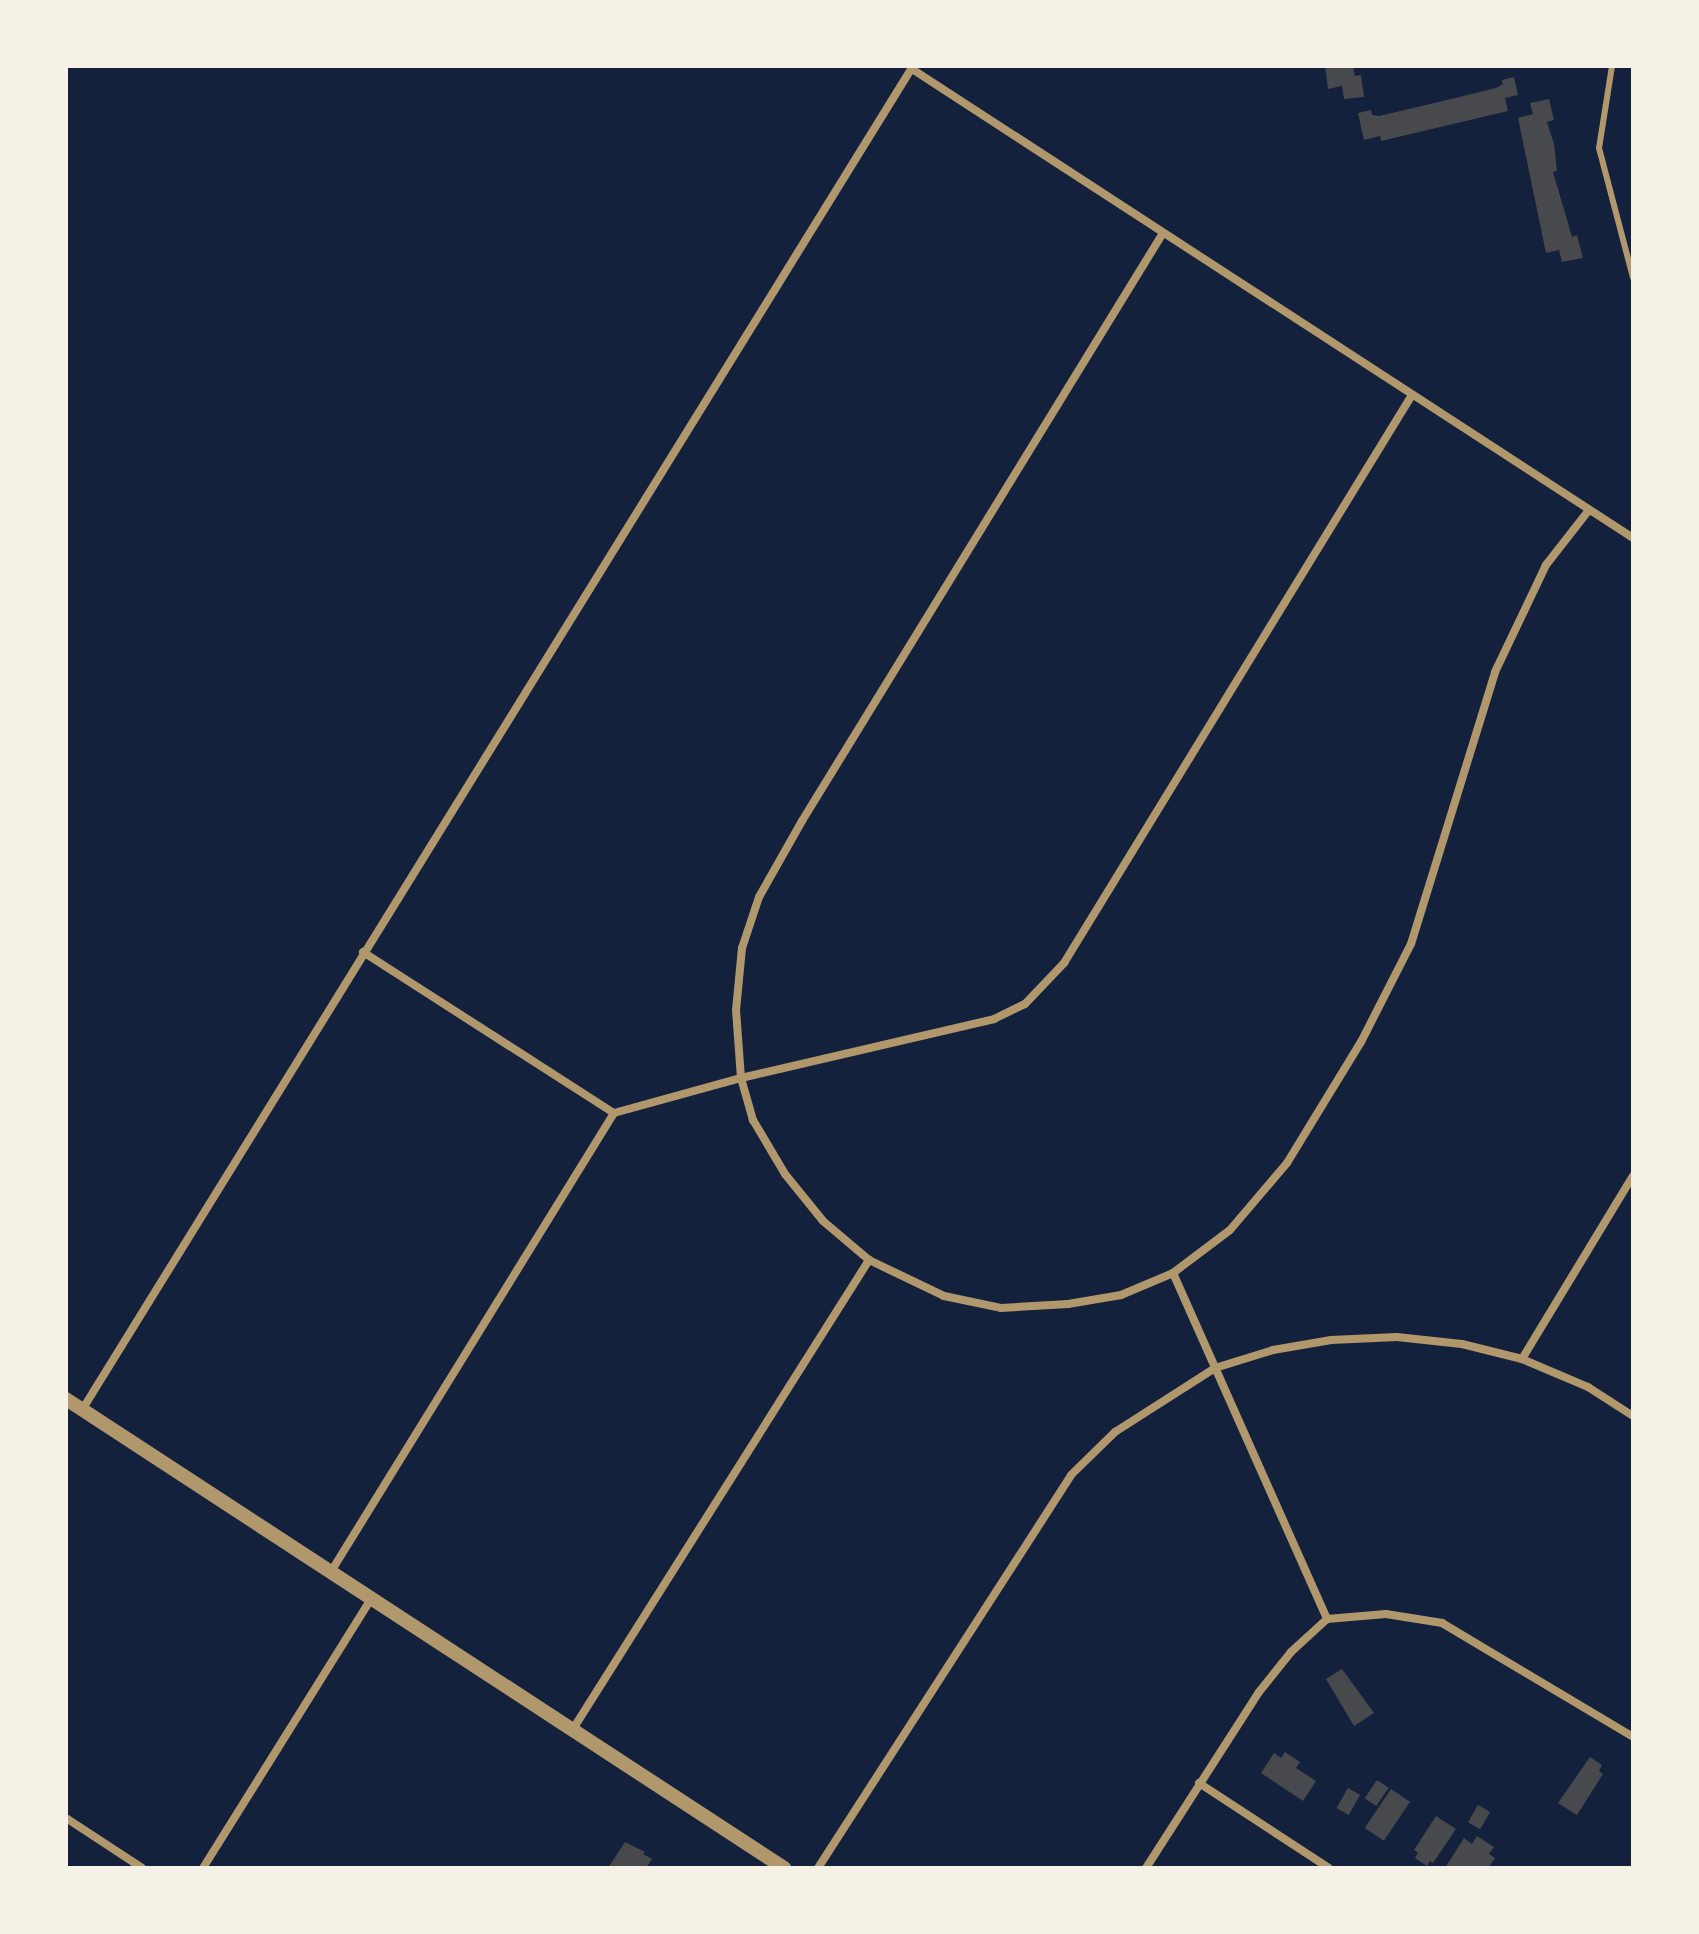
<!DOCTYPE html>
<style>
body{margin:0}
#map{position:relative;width:1699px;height:1934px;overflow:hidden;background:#14213d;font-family:Merriweather,serif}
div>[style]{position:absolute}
.building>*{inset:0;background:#48494c;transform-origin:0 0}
.service>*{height:6px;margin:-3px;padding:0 3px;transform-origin:3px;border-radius:3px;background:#b1986c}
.minor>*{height:8px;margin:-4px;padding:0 4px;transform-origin:4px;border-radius:4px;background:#b1986c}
.tertiary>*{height:14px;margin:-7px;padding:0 7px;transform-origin:7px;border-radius:7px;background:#b1986c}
span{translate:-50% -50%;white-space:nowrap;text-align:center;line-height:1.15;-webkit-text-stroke:8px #f6f1e7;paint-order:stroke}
.frame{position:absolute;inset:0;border:68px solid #f6f1e7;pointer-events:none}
</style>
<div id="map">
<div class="building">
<i style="clip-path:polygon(1325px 66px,1353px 66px,1355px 76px,1361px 75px,1364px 97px,1344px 99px,1342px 86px,1328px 89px)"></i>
<i style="clip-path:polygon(1514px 77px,1518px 95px,1505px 98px,1508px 111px,1381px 141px,1380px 136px,1364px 140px,1358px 113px,1371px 110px,1372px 115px,1379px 116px,1443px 101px,1496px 88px,1503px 84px,1502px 80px)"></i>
<i style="clip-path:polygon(1549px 99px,1554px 120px,1547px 122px,1554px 144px,1557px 171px,1553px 172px,1572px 237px,1577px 235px,1583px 258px,1562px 262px,1559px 250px,1546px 253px,1518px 118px,1533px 114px,1530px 103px)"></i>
<i style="clip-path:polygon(1342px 1669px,1374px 1713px,1354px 1726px,1326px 1679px)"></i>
<i style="clip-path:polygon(1285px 1752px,1300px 1762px,1296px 1768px,1316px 1781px,1303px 1801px,1261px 1773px,1274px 1753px,1281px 1758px)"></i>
<i style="clip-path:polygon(1590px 1757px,1602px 1765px,1599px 1771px,1603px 1774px,1577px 1815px,1558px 1803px)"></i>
<i style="left:1377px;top:1780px;width:14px;height:22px;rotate:34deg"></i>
<i style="left:1348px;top:1788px;width:14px;height:23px;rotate:30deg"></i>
<i style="left:1391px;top:1789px;width:23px;height:47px;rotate:34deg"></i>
<i style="left:1478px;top:1805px;width:14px;height:20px;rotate:30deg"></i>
<i style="clip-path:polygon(1436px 1816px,1456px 1829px,1433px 1863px,1430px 1861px,1427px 1866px,1415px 1858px,1418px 1853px,1414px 1850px)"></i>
<i style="clip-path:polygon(1477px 1836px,1494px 1847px,1489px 1854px,1495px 1858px,1488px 1868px,1445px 1868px,1464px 1838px,1472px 1844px)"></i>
<i style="clip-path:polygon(625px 1842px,645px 1852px,643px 1854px,652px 1859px,646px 1868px,608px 1868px)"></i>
</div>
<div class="service">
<i style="left:1612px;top:66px;width:83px;rotate:99deg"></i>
<i style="left:1599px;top:148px;width:134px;rotate:75.3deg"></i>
</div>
<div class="minor">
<i style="left:912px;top:69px;width:860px;rotate:33.04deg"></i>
<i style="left:1163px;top:233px;width:690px;rotate:121.55deg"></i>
<i style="left:802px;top:821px;width:87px;rotate:119.5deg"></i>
<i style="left:759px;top:897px;width:54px;rotate:108.4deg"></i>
<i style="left:742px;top:948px;width:62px;rotate:95.5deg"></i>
<i style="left:736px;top:1010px;width:68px;rotate:85.8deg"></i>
<i style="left:741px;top:1078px;width:44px;rotate:74.1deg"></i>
<i style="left:753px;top:1120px;width:63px;rotate:59.3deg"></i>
<i style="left:785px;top:1174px;width:60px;rotate:51deg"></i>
<i style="left:823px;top:1221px;width:60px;rotate:40.3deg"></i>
<i style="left:869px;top:1260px;width:83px;rotate:25.6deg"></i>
<i style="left:944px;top:1296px;width:58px;rotate:11.9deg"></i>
<i style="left:1001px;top:1308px;width:67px;rotate:-3.4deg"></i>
<i style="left:1068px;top:1304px;width:54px;rotate:-9.6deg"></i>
<i style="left:1121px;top:1295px;width:56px;rotate:-22.9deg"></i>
<i style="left:1173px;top:1273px;width:71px;rotate:-37deg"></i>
<i style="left:1230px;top:1230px;width:88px;rotate:-49.6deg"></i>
<i style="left:1287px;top:1163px;width:142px;rotate:-58.6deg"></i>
<i style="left:1361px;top:1042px;width:110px;rotate:-63deg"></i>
<i style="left:1411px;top:944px;width:285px;rotate:-72.8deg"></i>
<i style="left:1495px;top:672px;width:119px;rotate:-64.5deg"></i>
<i style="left:1546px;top:565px;width:70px;rotate:-52deg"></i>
<i style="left:363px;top:952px;width:298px;rotate:32.7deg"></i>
<i style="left:1173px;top:1273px;width:379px;rotate:66deg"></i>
<i style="left:1522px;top:1359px;width:214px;rotate:-58.8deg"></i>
<i style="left:82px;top:1410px;width:1580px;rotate:-58.27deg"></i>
<i style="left:332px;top:1570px;width:537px;rotate:-58.32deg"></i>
<i style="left:614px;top:1113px;width:132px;rotate:-15.4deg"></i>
<i style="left:741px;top:1078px;width:260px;rotate:-13.1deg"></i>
<i style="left:994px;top:1019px;width:34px;rotate:-26deg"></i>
<i style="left:1025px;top:1004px;width:57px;rotate:-46.4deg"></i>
<i style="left:1064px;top:963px;width:666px;rotate:-58.51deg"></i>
<i style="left:573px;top:1729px;width:555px;rotate:-57.74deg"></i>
<i style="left:1199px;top:1783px;width:155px;rotate:33.2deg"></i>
<i style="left:66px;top:1818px;width:91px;rotate:33.3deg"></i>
<i style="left:203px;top:1868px;width:319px;rotate:-58deg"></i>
<i style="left:818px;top:1868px;width:467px;rotate:-57.2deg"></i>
<i style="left:1071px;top:1475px;width:62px;rotate:-44.3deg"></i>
<i style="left:1115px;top:1432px;width:119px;rotate:-32.6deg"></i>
<i style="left:1215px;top:1368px;width:61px;rotate:-17.2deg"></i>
<i style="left:1273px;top:1350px;width:59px;rotate:-9.8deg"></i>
<i style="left:1331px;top:1340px;width:66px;rotate:-2.6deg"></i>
<i style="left:1397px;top:1337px;width:65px;rotate:6.1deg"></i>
<i style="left:1462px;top:1344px;width:62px;rotate:14deg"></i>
<i style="left:1522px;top:1359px;width:72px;rotate:23deg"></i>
<i style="left:1588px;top:1387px;width:54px;rotate:32.8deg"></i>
<i style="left:1146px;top:1868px;width:209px;rotate:-57.3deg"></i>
<i style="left:1259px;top:1692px;width:51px;rotate:-51.3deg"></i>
<i style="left:1291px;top:1652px;width:49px;rotate:-42.5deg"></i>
<i style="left:1327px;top:1619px;width:59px;rotate:-4.8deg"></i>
<i style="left:1386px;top:1614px;width:57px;rotate:9.1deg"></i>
<i style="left:1442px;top:1623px;width:222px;rotate:30.8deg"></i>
</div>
<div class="tertiary">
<i style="left:66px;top:1399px;width:858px;rotate:33.15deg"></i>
</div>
<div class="frame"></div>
</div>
